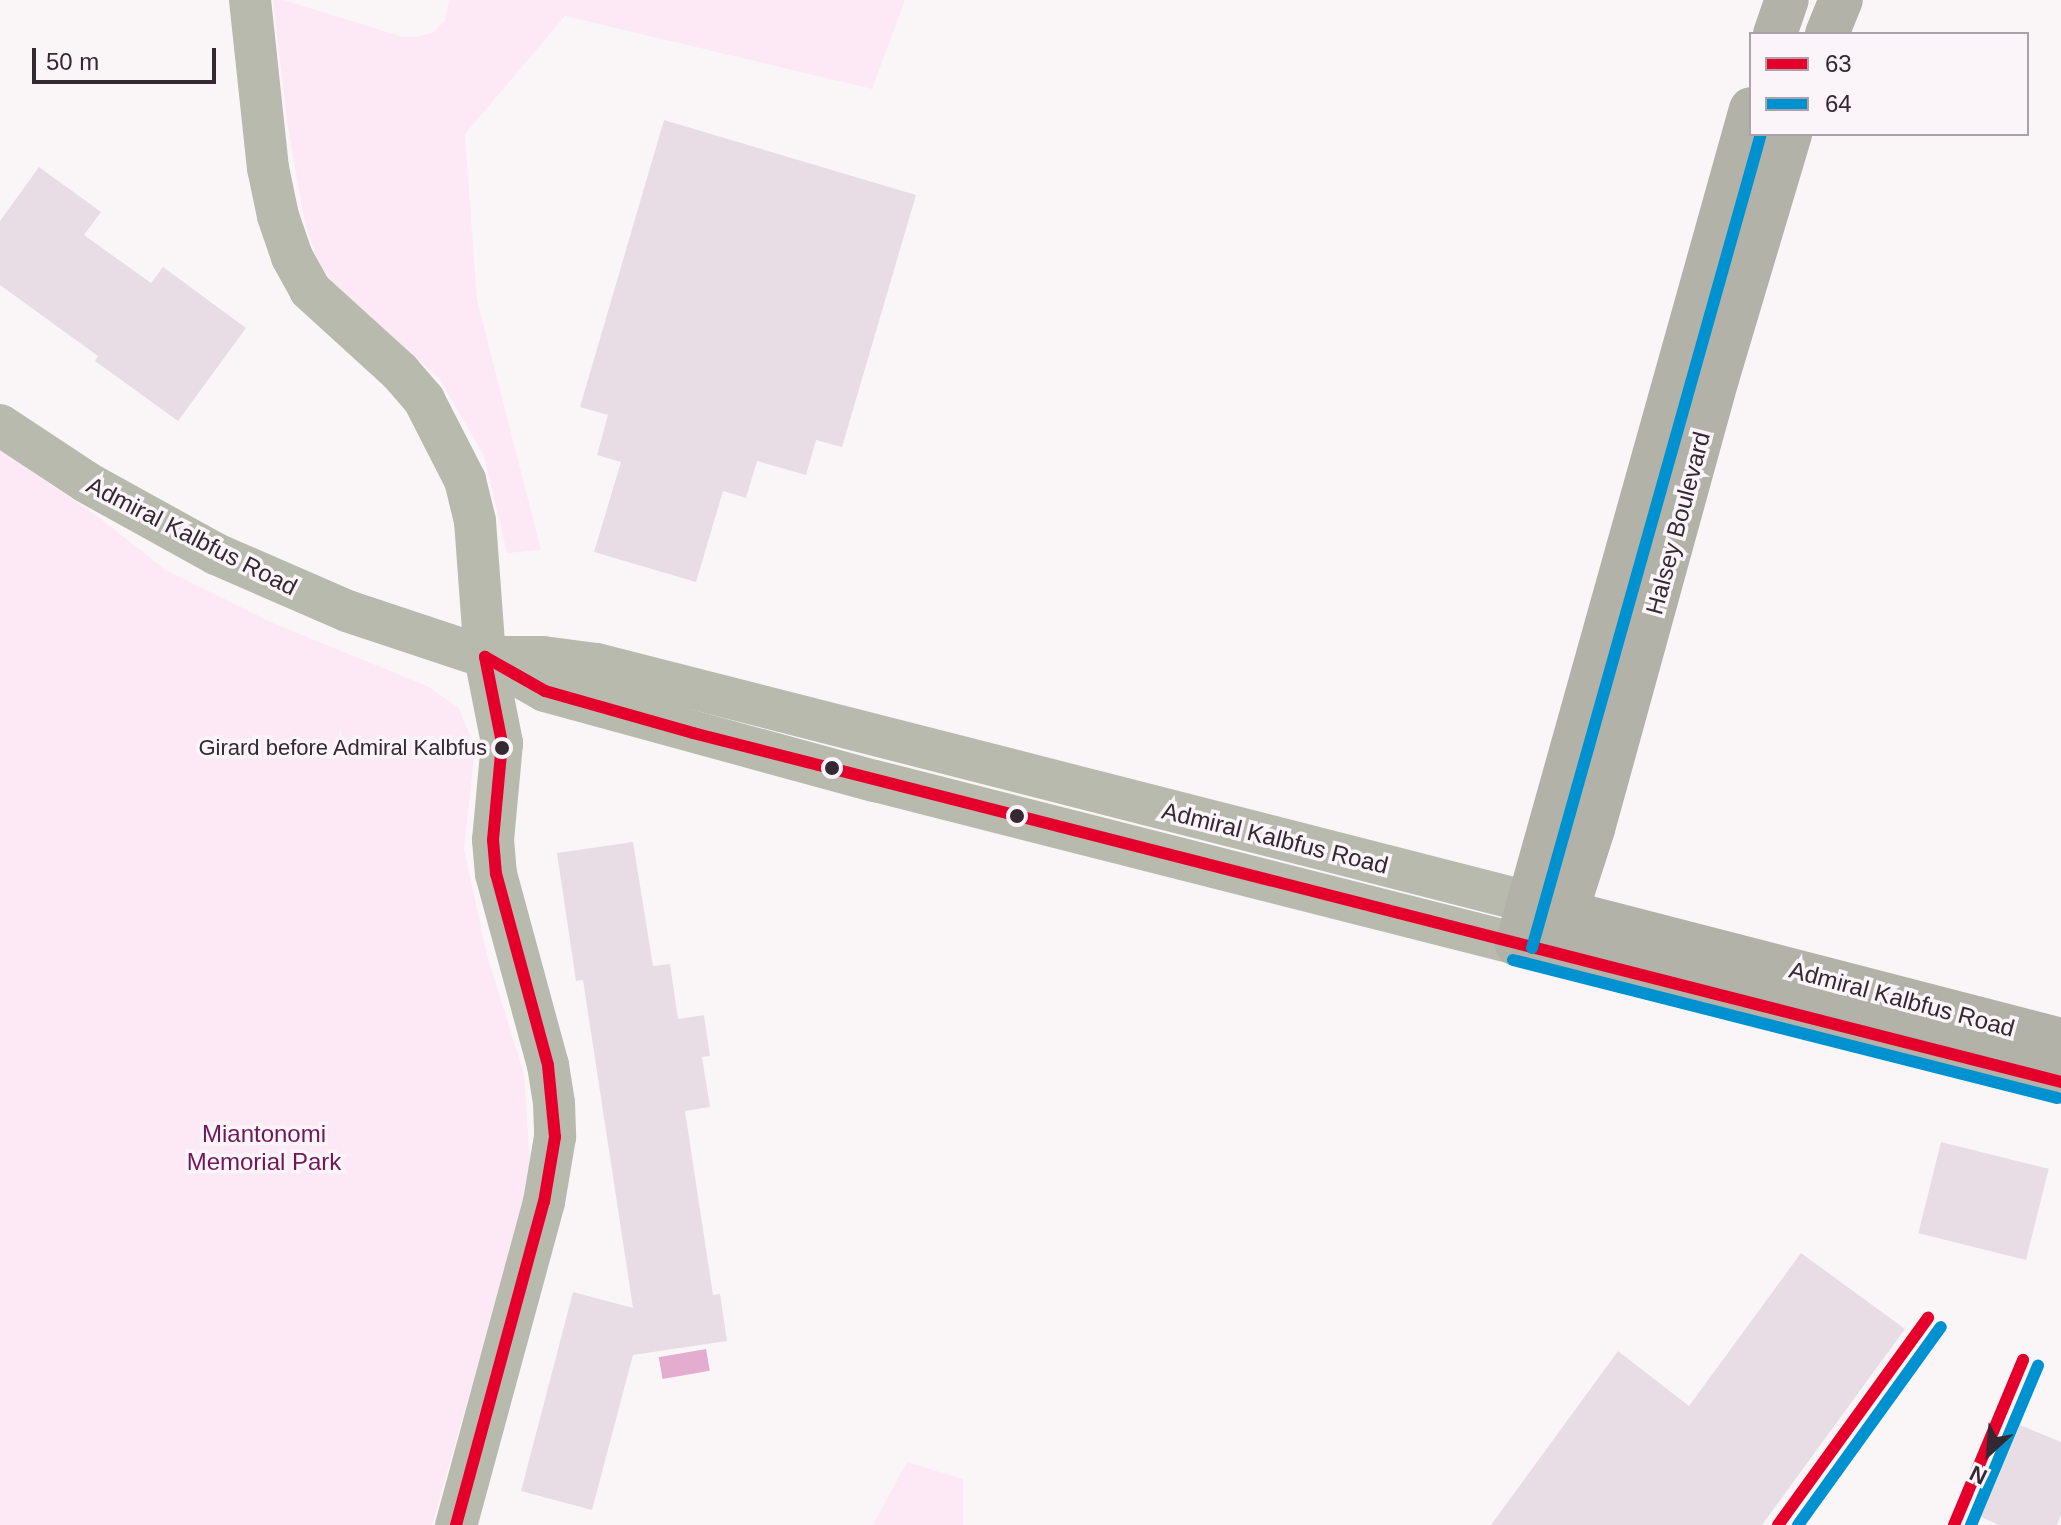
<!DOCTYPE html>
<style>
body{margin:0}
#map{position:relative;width:2061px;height:1525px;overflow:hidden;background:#faf6f8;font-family:Helvetica,sans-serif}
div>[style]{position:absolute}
.green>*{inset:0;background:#fce9f5}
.water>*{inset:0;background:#e4accf;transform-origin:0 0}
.building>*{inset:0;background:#e8dde4;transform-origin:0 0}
.secondary>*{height:42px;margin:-21px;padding:0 21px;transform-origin:21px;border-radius:21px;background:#b9baae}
.highway>*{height:44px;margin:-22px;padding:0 22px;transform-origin:22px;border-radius:22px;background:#b2b2a9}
.bus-1>*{height:12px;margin:-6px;padding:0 6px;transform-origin:6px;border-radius:6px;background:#e4002b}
.bus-2>*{height:12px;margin:-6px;padding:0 6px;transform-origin:6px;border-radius:6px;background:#0092d0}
.dots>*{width:22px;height:22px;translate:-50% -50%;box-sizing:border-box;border:4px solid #fbf5f9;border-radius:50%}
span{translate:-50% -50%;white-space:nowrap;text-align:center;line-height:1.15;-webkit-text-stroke:7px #fbf5f9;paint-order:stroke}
.bus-label{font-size:22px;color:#342930}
.right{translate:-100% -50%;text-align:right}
.street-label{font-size:24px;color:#342930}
.park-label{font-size:24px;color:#711758}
.legend{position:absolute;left:1749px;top:32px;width:280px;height:104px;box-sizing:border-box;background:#fbf5f9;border:2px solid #aba3a9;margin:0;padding:10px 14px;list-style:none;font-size:24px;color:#342930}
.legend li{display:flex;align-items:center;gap:16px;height:40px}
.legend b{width:40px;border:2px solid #aba3a9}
.north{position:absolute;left:1949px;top:1413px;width:80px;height:80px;-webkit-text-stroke:6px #fbf5f9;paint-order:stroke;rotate:206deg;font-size:22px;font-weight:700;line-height:32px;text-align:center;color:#342930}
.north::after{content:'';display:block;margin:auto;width:28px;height:36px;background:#342930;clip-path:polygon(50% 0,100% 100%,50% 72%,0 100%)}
.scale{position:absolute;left:32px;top:48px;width:184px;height:36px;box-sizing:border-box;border:4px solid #342930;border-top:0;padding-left:10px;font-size:24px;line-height:28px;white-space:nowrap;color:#342930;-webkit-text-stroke:6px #fbf5f9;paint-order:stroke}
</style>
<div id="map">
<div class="green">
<i style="clip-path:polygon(273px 0,284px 0,403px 37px,417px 37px,434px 32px,445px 20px,449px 0,905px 0,872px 89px,565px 16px,465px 134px,477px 300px,541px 550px,507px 553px,484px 456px,439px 378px,337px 289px,318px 262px,305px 224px,287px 121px)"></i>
<i style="clip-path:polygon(0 450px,97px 516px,166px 570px,273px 623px,429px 687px,459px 708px,475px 748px,464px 849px,487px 955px,524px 1074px,531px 1178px,432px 1525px,0 1525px)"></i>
<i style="clip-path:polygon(907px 1462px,963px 1479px,963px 1525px,873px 1525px)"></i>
</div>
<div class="water">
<i style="left:706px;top:1349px;width:22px;height:48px;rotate:80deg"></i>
</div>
<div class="building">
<i style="clip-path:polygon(664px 120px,916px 195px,842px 447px,816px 440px,806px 475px,757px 461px,746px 498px,723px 491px,696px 582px,594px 552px,621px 462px,597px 455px,608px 415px,580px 407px)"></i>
<i style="clip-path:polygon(39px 167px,101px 212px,84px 235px,151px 283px,163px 267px,246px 328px,178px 421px,95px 361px,98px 356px,0 285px,0 221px)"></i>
<i style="clip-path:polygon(633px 842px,653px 966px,670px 964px,678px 1019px,704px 1015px,710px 1056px,702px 1057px,710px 1107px,685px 1111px,713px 1295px,720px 1294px,727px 1341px,633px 1355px,592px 1510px,521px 1491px,573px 1292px,633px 1308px,583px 980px,576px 981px,557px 853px)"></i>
<i style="left:1941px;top:1142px;width:111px;height:94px;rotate:14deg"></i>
<i style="clip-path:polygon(1801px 1253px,1905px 1329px,1762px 1525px,1491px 1525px,1618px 1351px,1689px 1406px)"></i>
<i style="clip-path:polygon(2020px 1425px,2061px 1442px,2061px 1515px,2057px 1525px,1999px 1525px,1981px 1517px)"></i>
</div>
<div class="secondary">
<i style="left:250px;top:0;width:169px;rotate:83.9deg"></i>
<i style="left:268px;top:168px;width:49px;rotate:78.2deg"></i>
<i style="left:278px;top:216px;width:43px;rotate:71.1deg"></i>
<i style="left:292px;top:257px;width:38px;rotate:61deg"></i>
<i style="left:310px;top:290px;width:122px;rotate:42.3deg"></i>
<i style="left:400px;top:372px;width:37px;rotate:49deg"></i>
<i style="left:424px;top:400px;width:90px;rotate:62.9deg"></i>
<i style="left:465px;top:480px;width:42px;rotate:76.3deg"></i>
<i style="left:475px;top:521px;width:136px;rotate:85.8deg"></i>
<i style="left:485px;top:657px;width:88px;rotate:78.8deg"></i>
<i style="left:502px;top:743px;width:97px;rotate:95.3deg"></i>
<i style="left:493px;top:840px;width:34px;rotate:85deg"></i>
<i style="left:496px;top:874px;width:198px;rotate:74.8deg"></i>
<i style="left:548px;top:1065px;width:38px;rotate:81deg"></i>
<i style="left:554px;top:1103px;width:34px;rotate:88deg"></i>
<i style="left:555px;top:1137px;width:66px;rotate:99.6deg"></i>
<i style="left:544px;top:1202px;width:335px;rotate:105.2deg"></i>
<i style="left:0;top:425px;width:103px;rotate:33.5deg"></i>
<i style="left:86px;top:482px;width:149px;rotate:29deg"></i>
<i style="left:216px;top:554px;width:143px;rotate:23.5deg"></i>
<i style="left:347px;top:611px;width:145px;rotate:18.4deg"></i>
<i style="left:485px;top:657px;width:69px;rotate:29.5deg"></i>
<i style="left:545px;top:691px;width:342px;rotate:15.3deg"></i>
<i style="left:875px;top:781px;width:662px;rotate:14.25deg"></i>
<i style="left:486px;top:657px;width:57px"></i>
<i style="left:543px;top:657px;width:54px;rotate:7.4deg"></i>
<i style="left:597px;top:664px;width:962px;rotate:14.33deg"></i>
</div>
<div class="highway">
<i style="left:1775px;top:34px;width:36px;rotate:-71deg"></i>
<i style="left:1827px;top:34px;width:37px;rotate:-68deg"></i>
<i style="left:1751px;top:109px;width:867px;rotate:105.65deg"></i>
<i style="left:1517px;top:944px;width:561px;rotate:14.23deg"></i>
<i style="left:1539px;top:905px;width:539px;rotate:14.5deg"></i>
<i style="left:1553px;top:953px;width:130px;rotate:-72.1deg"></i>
<i style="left:1593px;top:829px;width:467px;rotate:-74.6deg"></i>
<i style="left:1717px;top:379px;width:256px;rotate:-73.4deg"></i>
</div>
<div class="bus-1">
<i style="left:485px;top:657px;width:69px;rotate:29.5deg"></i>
<i style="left:545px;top:691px;width:154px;rotate:15.8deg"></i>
<i style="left:693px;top:733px;width:1412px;rotate:14.31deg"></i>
<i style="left:456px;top:1525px;width:335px;rotate:-74.8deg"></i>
<i style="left:544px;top:1202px;width:66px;rotate:-80.4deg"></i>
<i style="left:555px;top:1137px;width:72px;rotate:-95.6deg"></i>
<i style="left:548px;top:1065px;width:198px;rotate:-105.2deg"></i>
<i style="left:496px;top:874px;width:34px;rotate:-95deg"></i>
<i style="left:493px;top:840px;width:97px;rotate:-84.7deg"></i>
<i style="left:502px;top:743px;width:88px;rotate:-101.2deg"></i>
<i style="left:1778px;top:1525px;width:256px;rotate:-54.1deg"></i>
<i style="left:1954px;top:1525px;width:179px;rotate:-67.3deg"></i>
</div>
<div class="bus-2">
<i style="left:1532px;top:948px;width:846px;rotate:-74.29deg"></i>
<i style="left:1513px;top:960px;width:561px;rotate:14.23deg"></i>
<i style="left:1798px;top:1525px;width:244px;rotate:-54.2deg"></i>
<i style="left:1971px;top:1525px;width:173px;rotate:-67.2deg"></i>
</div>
<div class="dots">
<i style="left:502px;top:748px;background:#342930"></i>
<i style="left:832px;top:768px;background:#342930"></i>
<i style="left:1017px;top:816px;background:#342930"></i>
</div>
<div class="bus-label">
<span class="right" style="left:487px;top:748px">Girard before Admiral Kalbfus</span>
</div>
<div class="street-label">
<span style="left:1678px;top:523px;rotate:-75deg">Halsey Boulevard</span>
<span style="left:192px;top:536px;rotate:27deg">Admiral Kalbfus Road</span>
<span style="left:1275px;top:838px;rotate:14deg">Admiral Kalbfus Road</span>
<span style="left:1902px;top:999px;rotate:15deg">Admiral Kalbfus Road</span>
</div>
<div class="park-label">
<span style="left:264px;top:1148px">Miantonomi<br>Memorial Park</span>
</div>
<ul class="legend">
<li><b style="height:10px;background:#e4002b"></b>63</li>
<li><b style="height:10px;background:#0092d0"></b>64</li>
</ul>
<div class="north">N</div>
<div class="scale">50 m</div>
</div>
